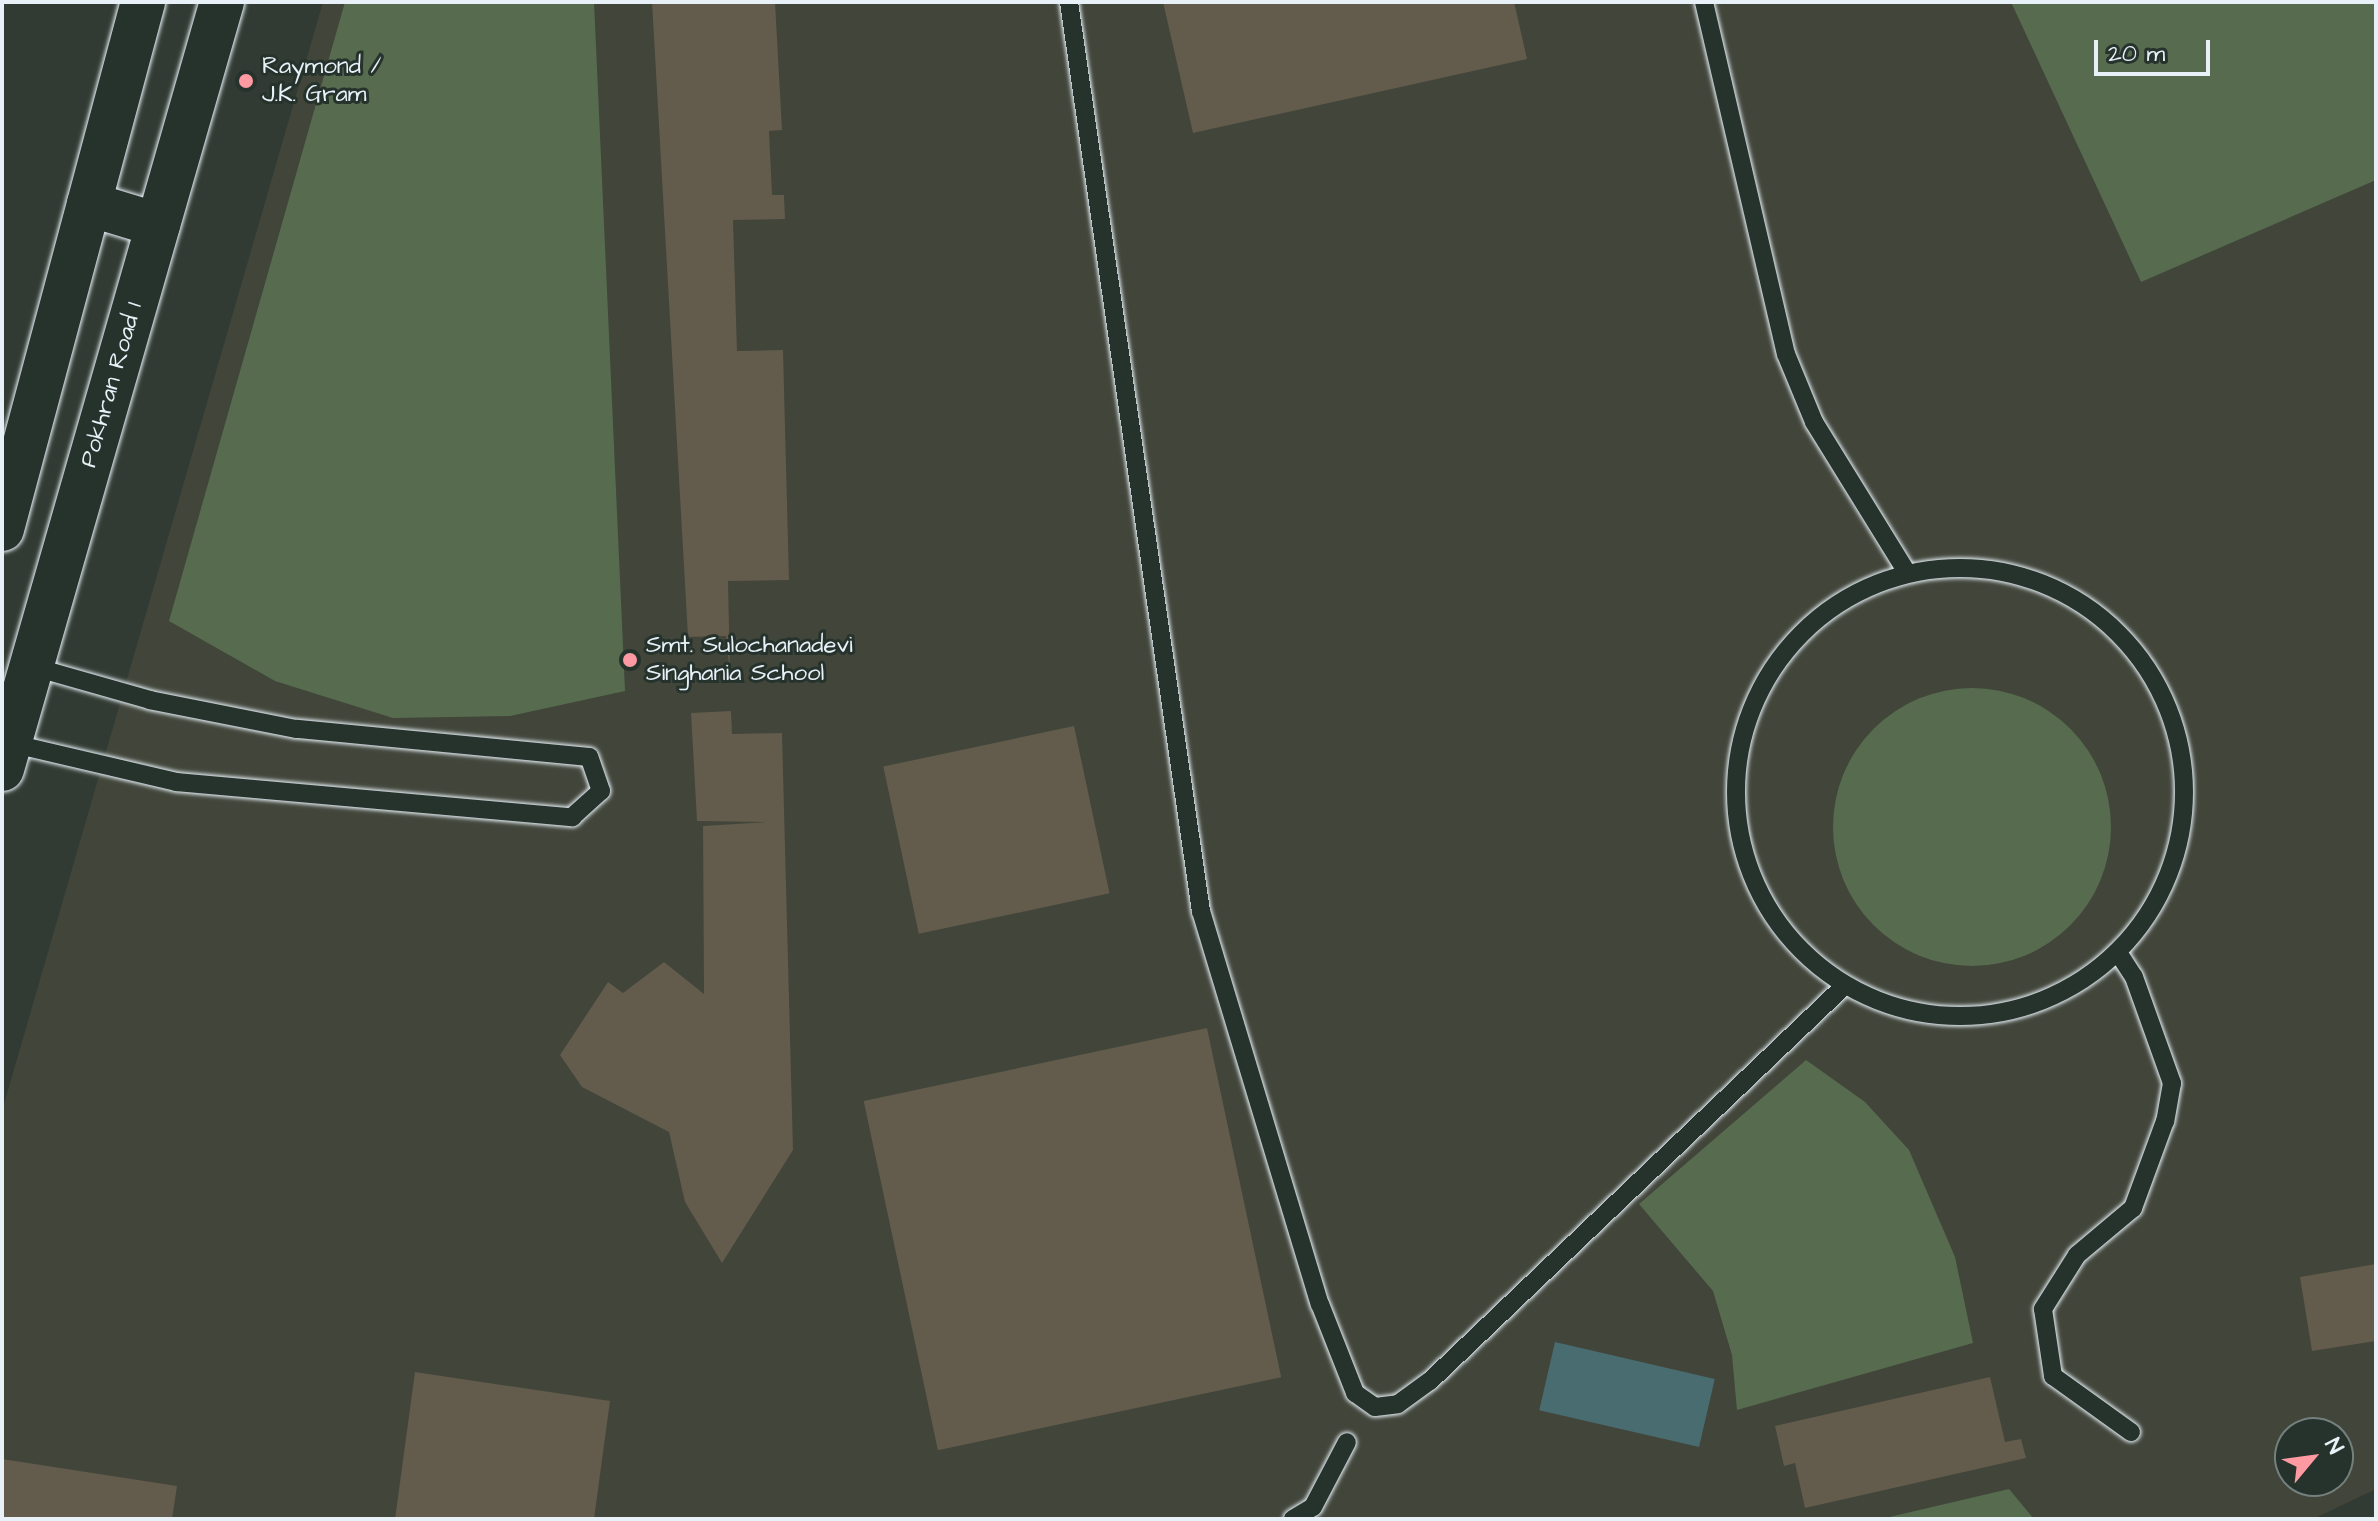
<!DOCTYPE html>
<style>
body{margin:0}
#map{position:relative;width:2378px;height:1521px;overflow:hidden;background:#323b33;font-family:"Architects Daughter",sans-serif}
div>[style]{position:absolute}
.built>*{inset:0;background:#41453a}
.green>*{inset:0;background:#576c4f}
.round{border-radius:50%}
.water>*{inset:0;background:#496c70;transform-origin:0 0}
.building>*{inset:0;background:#635b4c;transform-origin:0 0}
.roads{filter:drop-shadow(0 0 2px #e8f1f8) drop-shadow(0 0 2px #e8f1f8)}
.lane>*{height:18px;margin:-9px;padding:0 9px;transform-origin:9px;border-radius:9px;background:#26332d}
.lane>.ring{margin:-9px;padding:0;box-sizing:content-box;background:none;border:18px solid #26332d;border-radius:50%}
.secondary>*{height:44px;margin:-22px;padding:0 22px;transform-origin:22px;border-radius:22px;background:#26332d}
.dots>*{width:22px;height:22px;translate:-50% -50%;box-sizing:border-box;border:4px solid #26332d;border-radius:50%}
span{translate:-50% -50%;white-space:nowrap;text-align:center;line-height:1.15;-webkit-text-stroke:6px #26332d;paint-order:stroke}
.poi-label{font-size:24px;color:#e8f1f8}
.left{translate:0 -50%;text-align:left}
.street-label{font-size:24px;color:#e8f1f8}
.frame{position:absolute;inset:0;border:4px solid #e8f1f8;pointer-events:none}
.north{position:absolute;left:2274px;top:1417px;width:80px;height:80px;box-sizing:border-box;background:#26332d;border:2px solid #747f7e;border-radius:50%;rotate:61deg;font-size:22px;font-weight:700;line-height:32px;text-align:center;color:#e8f1f8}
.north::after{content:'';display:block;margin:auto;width:28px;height:36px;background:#ff9aa2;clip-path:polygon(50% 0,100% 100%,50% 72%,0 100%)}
.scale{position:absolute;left:2094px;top:40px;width:116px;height:36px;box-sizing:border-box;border:4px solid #e8f1f8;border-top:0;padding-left:10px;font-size:24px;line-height:28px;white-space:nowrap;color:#e8f1f8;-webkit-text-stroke:6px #26332d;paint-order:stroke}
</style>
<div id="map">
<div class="built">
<i style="clip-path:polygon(evenodd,323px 2px,2376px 2px,2376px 1489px,2313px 1519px,2px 1519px,2px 1111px,323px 2px,2290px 1433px,2338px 1433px,2338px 1481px,2290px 1481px,2290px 1433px)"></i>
</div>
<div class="green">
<i style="clip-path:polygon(345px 2px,594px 2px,625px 691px,510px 716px,393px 718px,275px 681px,169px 621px)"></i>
<i style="clip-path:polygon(2011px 2px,2376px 2px,2376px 180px,2141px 282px)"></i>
<i class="round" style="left:1833px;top:688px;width:278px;height:278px"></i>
<i style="clip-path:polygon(1806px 1060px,1865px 1102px,1909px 1150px,1955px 1257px,1973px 1343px,1737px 1410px,1732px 1355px,1713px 1291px,1639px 1204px)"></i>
<i style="clip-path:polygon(2009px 1489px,2034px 1519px,1881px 1519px)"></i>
</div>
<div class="water">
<i style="left:1555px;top:1342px;width:164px;height:70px;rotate:13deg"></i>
</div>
<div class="building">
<i style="clip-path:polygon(652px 2px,775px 2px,782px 130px,769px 131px,772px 195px,784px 195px,785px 219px,733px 220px,737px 351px,783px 350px,789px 580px,728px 581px,730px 674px,726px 636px,688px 637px)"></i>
<i style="clip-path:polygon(1163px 2px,1514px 2px,1527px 59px,1193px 133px)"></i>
<i style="clip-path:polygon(731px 711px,732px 734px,782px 733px,793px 1150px,722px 1263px,685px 1202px,669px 1132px,582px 1087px,560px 1055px,608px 982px,623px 993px,664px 962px,704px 994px,703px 826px,766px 822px,697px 821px,691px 713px)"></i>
<i style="left:1074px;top:726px;width:171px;height:195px;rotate:78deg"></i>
<i style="left:1207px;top:1028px;width:357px;height:351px;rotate:78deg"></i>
<i style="clip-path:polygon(2376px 1264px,2376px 1341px,2312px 1351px,2300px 1277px)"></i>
<i style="clip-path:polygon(415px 1372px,610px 1401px,594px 1519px,395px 1519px)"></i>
<i style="clip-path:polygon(1990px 1377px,2005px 1442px,2021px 1439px,2026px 1458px,1805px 1508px,1795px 1463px,1784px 1466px,1775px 1426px)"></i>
<i style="clip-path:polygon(2px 1459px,177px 1486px,172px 1519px,2px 1519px)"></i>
</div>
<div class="roads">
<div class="lane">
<i style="left:1069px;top:2px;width:919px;rotate:81.74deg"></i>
<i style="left:1201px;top:911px;width:411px;rotate:73.2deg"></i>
<i style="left:1320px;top:1304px;width:96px;rotate:68.5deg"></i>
<i style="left:1355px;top:1393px;width:24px;rotate:35deg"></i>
<i style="left:1375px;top:1407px;width:23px;rotate:-7deg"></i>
<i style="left:1398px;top:1404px;width:39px;rotate:-36deg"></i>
<i style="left:1430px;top:1381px;width:567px;rotate:-43.64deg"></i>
<i style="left:1704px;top:2px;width:361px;rotate:76.9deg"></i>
<i style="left:1786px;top:354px;width:74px;rotate:67.6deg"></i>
<i style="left:1814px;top:422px;width:175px;rotate:58.3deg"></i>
<i class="ring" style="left:1736px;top:568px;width:430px;height:430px"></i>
<i style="left:10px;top:743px;width:171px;rotate:13.2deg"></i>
<i style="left:176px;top:782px;width:398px;rotate:5.1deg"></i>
<i style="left:572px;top:817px;width:39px;rotate:-42deg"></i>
<i style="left:601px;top:791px;width:36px;rotate:-109deg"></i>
<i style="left:589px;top:757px;width:294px;rotate:-174.5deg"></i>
<i style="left:296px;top:729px;width:149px;rotate:-168.8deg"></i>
<i style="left:150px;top:700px;width:124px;rotate:-164.1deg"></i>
<i style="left:2119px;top:954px;width:27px;rotate:57deg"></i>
<i style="left:2134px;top:977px;width:113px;rotate:70.3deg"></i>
<i style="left:2172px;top:1083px;width:39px;rotate:100deg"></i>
<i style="left:2165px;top:1121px;width:93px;rotate:110.2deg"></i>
<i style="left:2133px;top:1208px;width:73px;rotate:140deg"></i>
<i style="left:2077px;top:1255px;width:64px;rotate:122.2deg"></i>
<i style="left:2043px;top:1309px;width:68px;rotate:81.5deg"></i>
<i style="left:2053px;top:1376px;width:96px;rotate:35.7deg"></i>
<i style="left:1293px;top:1519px;width:23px;rotate:-31deg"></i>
<i style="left:1313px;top:1507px;width:73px;rotate:-62.4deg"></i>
</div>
<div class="secondary">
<i style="left:89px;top:204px;width:72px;rotate:16.9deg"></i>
<i style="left:2px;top:529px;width:546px;rotate:-75.02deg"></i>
<i style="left:2px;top:769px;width:798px;rotate:-74deg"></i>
</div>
</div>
<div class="dots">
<i style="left:246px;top:81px;background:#ff9aa2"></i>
<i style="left:630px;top:660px;background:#ff9aa2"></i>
</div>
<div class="poi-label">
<span class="left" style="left:262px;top:81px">Raymond /<br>J.K. Gram</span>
<span class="left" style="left:646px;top:660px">Smt. Sulochanadevi<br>Singhania School</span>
</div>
<div class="street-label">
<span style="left:112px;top:385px;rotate:-74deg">Pokhran Road 1</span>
</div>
<div class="frame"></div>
<div class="north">N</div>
<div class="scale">20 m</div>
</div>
